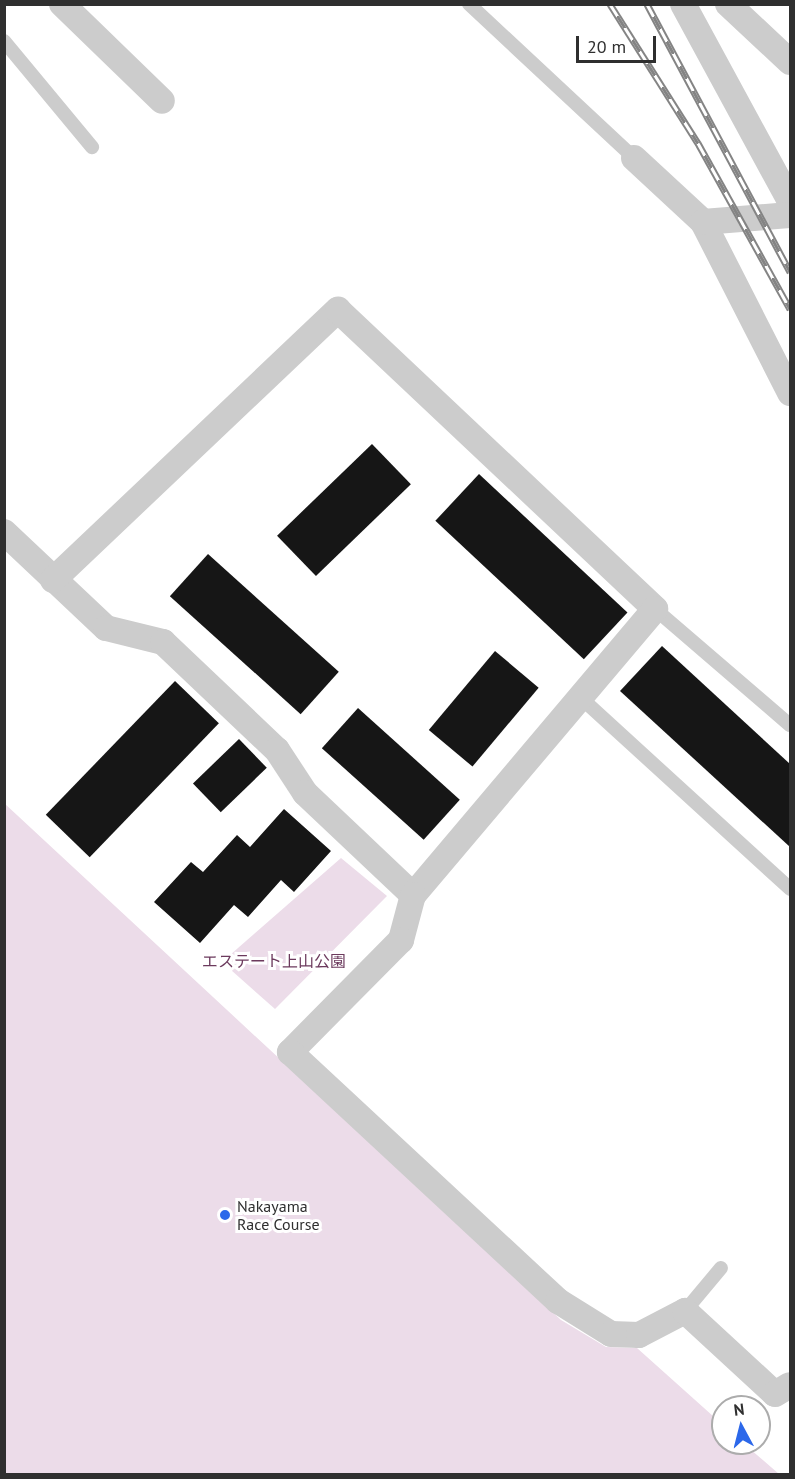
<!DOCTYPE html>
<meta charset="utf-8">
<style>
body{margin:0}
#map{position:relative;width:795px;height:1479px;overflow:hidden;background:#fff;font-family:"PT Sans","Noto Sans JP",sans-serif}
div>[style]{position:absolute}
.green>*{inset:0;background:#ecdce9}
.building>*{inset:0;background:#161616;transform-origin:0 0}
.lane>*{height:14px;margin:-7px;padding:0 7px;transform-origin:7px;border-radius:7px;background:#ccc}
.street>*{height:26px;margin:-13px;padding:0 13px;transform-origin:13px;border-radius:13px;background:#ccc}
.rail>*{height:7px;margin-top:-3.5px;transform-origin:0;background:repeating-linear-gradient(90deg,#fff 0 14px,#848484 0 28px);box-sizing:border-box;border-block:2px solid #848484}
.dots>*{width:16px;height:16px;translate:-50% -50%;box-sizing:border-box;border:3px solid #fff;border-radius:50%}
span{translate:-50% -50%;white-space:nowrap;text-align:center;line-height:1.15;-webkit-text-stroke:6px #fff;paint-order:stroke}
.park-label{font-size:16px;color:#6c3a5d}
.poi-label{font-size:16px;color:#2f2f2f}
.left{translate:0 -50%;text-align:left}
.frame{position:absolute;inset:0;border:6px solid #2f2f2f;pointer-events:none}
.north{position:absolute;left:711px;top:1395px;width:60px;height:60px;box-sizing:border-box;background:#fff;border:2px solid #acacac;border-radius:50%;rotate:353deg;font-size:16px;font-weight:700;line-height:24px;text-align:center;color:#2f2f2f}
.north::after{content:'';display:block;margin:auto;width:21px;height:27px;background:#2c68ea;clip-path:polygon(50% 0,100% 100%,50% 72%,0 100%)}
.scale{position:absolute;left:576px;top:36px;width:80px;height:27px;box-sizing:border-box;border:3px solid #2f2f2f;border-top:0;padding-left:8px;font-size:18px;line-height:21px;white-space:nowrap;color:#2f2f2f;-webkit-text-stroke:4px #fff;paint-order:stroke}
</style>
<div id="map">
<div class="green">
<i style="clip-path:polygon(4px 803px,561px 1320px,606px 1347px,637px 1348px,723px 1425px,723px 1443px,743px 1443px,779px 1474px,5px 1474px)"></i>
<i style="clip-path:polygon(341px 858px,387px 896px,275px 1009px,222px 962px)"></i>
</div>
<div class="building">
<i style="left:372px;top:444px;width:56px;height:132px;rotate:46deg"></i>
<i style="left:479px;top:474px;width:203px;height:64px;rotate:43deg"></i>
<i style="left:208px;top:554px;width:176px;height:57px;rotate:42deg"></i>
<i style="clip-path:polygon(662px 646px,790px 764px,790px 847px,620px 691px)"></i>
<i style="left:495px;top:651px;width:57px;height:103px;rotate:40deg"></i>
<i style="left:175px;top:681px;width:61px;height:186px;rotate:44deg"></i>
<i style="left:358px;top:708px;width:137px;height:54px;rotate:42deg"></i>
<i style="left:239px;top:739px;width:40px;height:64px;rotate:46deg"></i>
<i style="clip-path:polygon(284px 809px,331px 851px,294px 892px,281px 880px,248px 917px,234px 905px,200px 943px,154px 902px,191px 862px,203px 872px,237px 835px,250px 847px)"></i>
</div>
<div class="lane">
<i style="left:469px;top:4px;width:226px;rotate:43deg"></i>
<i style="left:4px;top:41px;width:138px;rotate:50.3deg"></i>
<i style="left:655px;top:609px;width:178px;rotate:40.7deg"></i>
<i style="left:580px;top:697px;width:285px;rotate:42.4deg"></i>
<i style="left:685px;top:1311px;width:56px;rotate:-50.1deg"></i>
</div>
<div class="street">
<i style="left:62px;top:4px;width:139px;rotate:44.1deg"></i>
<i style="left:683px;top:4px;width:224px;rotate:61.5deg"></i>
<i style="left:728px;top:4px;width:85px;rotate:43.1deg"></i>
<i style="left:634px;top:158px;width:94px;rotate:42.8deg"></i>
<i style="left:703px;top:222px;width:192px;rotate:63deg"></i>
<i style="left:703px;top:222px;width:87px;rotate:-4.6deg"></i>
<i style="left:4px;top:532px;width:140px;rotate:43.3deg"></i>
<i style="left:106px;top:628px;width:59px;rotate:13.8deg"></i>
<i style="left:163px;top:642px;width:157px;rotate:43.5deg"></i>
<i style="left:277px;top:750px;width:51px;rotate:56.9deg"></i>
<i style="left:305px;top:793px;width:149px;rotate:43.4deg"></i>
<i style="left:53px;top:580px;width:393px;rotate:-43.5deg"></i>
<i style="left:338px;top:310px;width:436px;rotate:43.3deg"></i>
<i style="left:655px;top:609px;width:375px;rotate:130.2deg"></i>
<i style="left:413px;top:895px;width:47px;rotate:104.9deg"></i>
<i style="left:401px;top:940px;width:158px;rotate:134.7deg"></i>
<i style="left:290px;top:1052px;width:366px;rotate:42.9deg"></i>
<i style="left:558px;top:1301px;width:62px;rotate:31.9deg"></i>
<i style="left:611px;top:1334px;width:28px;rotate:2deg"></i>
<i style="left:639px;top:1335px;width:52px;rotate:-27.6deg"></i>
<i style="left:685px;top:1311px;width:122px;rotate:42.7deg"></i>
<i style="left:775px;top:1394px;width:17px;rotate:-31deg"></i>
</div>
<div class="rail">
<i style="left:610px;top:4px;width:165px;rotate:57.7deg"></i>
<i style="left:698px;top:143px;width:190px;rotate:61deg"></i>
<i style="left:647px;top:4px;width:304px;rotate:61.9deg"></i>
</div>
<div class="dots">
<i style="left:225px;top:1215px;background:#2c68ea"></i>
</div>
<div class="park-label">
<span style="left:274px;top:961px">エステート上山公園</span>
</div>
<div class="poi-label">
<span class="left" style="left:237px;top:1215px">Nakayama<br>Race Course</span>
</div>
<div class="frame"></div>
<div class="north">N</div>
<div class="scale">20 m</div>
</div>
